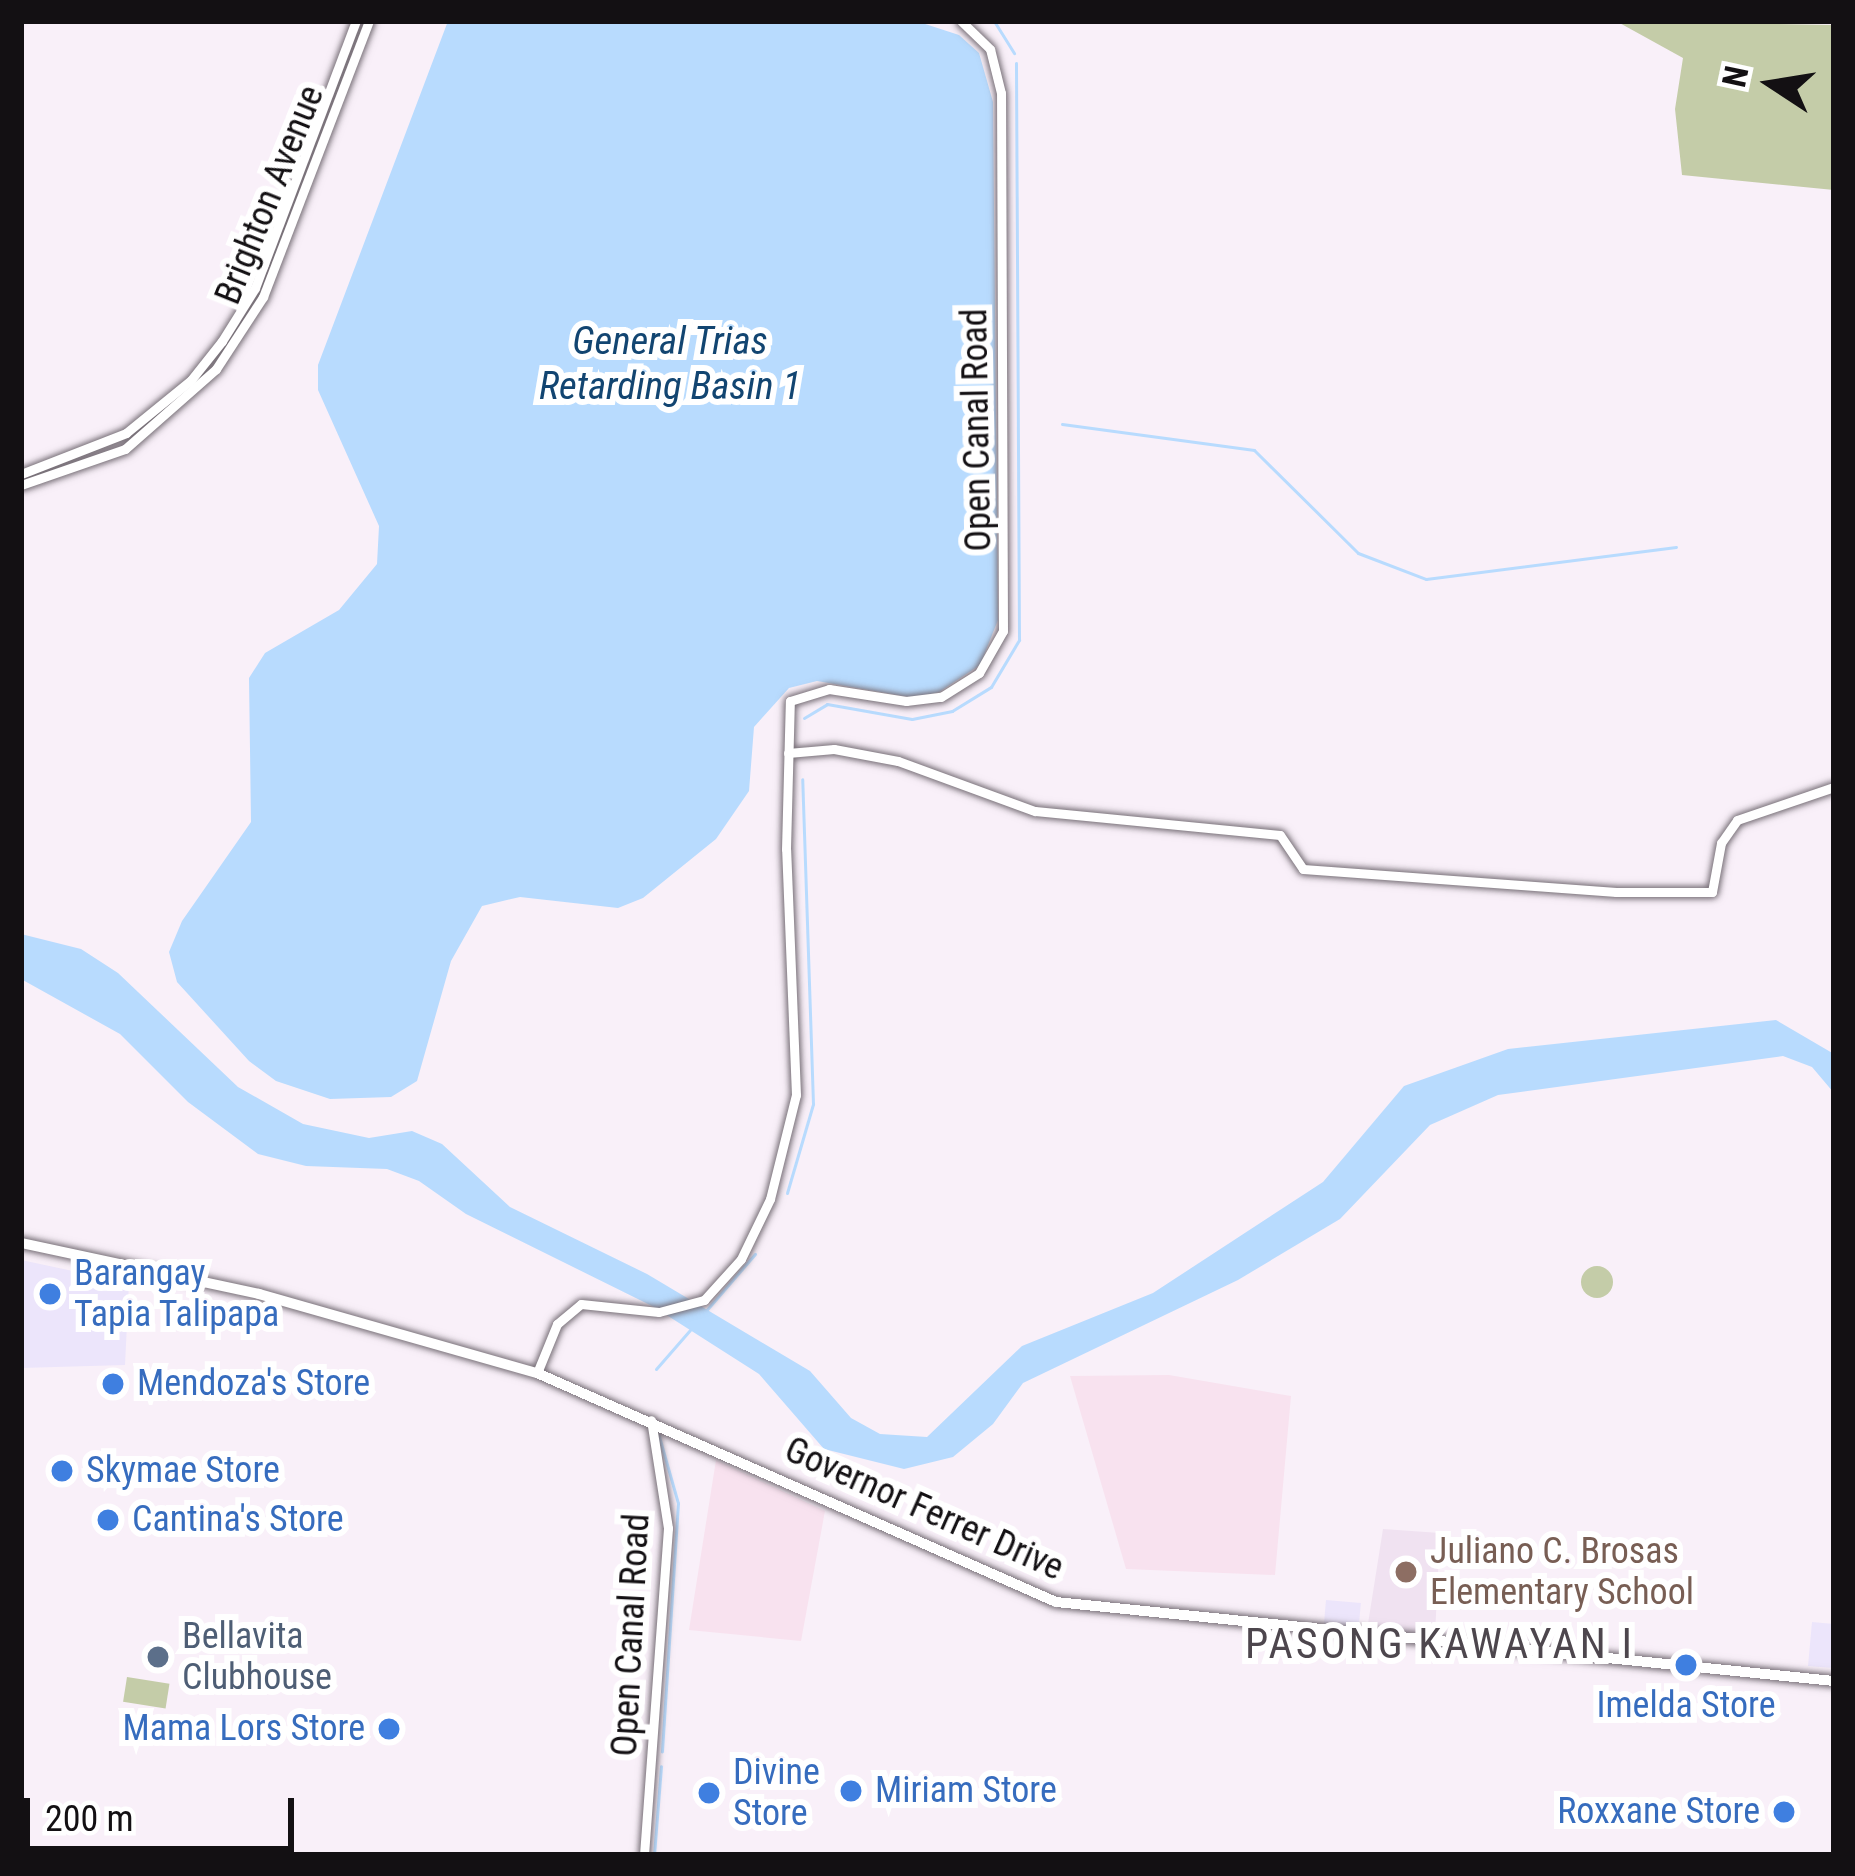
<!DOCTYPE html>
<style>
body{margin:0}
#map{position:relative;width:1855px;height:1876px;overflow:hidden;background:#f9f0f9;font-family:"Roboto Condensed",sans-serif}
div>[style]{position:absolute}
.commercial>*{inset:0;background:#ece5fb;transform-origin:0 0}
.industrial>*{inset:0;background:#f8e2ef}
.built>*{inset:0;background:#f0e2f1}
.green>*{inset:0;background:#c4cca8;transform-origin:0 0}
.round{border-radius:50%}
.water>*{inset:0;background:#b8dbfe}
.stream>*{height:3px;margin:-1.5px;padding:0 1.5px;transform-origin:1.5px;border-radius:1.5px;background:#b8dbfe}
.roads{filter:drop-shadow(0 0 3px #787078) drop-shadow(0 0 3px #787078)}
.tertiary>*{height:9px;margin:-4.5px;padding:0 4.5px;transform-origin:4.5px;border-radius:4.5px;background:#fff}
.secondary>*{height:10px;margin:-5px;padding:0 5px;transform-origin:5px;border-radius:5px;background:#fff}
.dots>*{width:33px;height:33px;translate:-50% -50%;box-sizing:border-box;border:6px solid #fff;border-radius:50%}
span{translate:-50% -50%;white-space:nowrap;text-align:center;line-height:1.15;-webkit-text-stroke:12px #fff;paint-order:stroke}
.street-label{font-size:36px;color:#131013}
.shop-label{font-size:36px;color:#366cbe}
.left{translate:0 -50%;text-align:left}
.right{translate:-100% -50%;text-align:right}
.education-label{font-size:36px;color:#785e54}
.service-label{font-size:36px;color:#4e5e75}
.water-label{font-size:39px;color:#124571;font-style:italic}
.quarter-label{font-size:42px;color:#4d464d;letter-spacing:3px}
.frame{position:absolute;inset:0;border:24px solid #131013;pointer-events:none}
.north{position:absolute;left:1711px;top:24px;width:120px;height:120px;-webkit-text-stroke:9px #fff;paint-order:stroke;rotate:282deg;font-size:33px;font-weight:700;line-height:48px;text-align:center;color:#131013}
.north::after{content:'';display:block;margin:auto;width:42px;height:54px;background:#131013;clip-path:polygon(50% 0,100% 100%,50% 72%,0 100%)}
.scale{position:absolute;left:24px;top:1798px;width:270px;height:54px;box-sizing:border-box;border:6px solid #131013;border-top:0;padding-left:15px;font-size:36px;line-height:42px;white-space:nowrap;color:#131013;-webkit-text-stroke:9px #fff;paint-order:stroke}
</style>
<div id="map">
<div class="commercial">
<i style="clip-path:polygon(21px 1260px,129px 1283px,125px 1365px,21px 1368px)"></i>
<i style="left:1326px;top:1600px;width:35px;height:25px;rotate:5deg"></i>
<i style="clip-path:polygon(1812px 1622px,1834px 1624px,1834px 1668px,1808px 1666px)"></i>
</div>
<div class="industrial">
<i style="clip-path:polygon(1169px 1375px,1291px 1396px,1275px 1575px,1126px 1569px,1070px 1376px)"></i>
<i style="clip-path:polygon(716px 1460px,825px 1511px,801px 1641px,689px 1630px)"></i>
</div>
<div class="built">
<i style="clip-path:polygon(1383px 1529px,1440px 1533px,1435px 1635px,1367px 1630px)"></i>
</div>
<div class="green">
<i style="clip-path:polygon(1616px 21px,1834px 25px,1834px 190px,1682px 175px,1675px 109px,1683px 58px)"></i>
<i class="round" style="left:1581px;top:1266px;width:32px;height:32px"></i>
<i style="left:127px;top:1677px;width:43px;height:25px;rotate:9deg"></i>
</div>
<div class="water">
<i style="clip-path:polygon(448px 21px,916px 21px,959px 35px,979px 53px,993px 102px,998px 620px,980px 665px,939px 692px,915px 698px,817px 681px,789px 688px,754px 727px,749px 791px,716px 839px,643px 898px,618px 908px,520px 897px,482px 906px,451px 961px,417px 1081px,391px 1097px,330px 1099px,276px 1081px,249px 1061px,177px 982px,169px 952px,182px 921px,251px 822px,249px 678px,265px 653px,339px 610px,377px 564px,379px 526px,318px 390px,318px 365px)"></i>
<i style="clip-path:polygon(21px 934px,81px 949px,118px 973px,238px 1087px,303px 1124px,369px 1138px,412px 1131px,442px 1144px,510px 1207px,647px 1274px,810px 1371px,851px 1418px,880px 1434px,927px 1437px,1022px 1346px,1153px 1293px,1323px 1182px,1404px 1086px,1508px 1049px,1776px 1020px,1834px 1054px,1834px 1093px,1812px 1067px,1783px 1056px,1498px 1095px,1430px 1125px,1340px 1219px,1238px 1280px,1023px 1383px,993px 1424px,953px 1457px,904px 1469px,824px 1449px,759px 1374px,654px 1307px,466px 1214px,419px 1181px,387px 1169px,306px 1166px,258px 1154px,188px 1102px,120px 1034px,21px 979px)"></i>
</div>
<div class="stream">
<i style="left:994px;top:21px;width:38px;rotate:58deg"></i>
<i style="left:1062px;top:424px;width:194px;rotate:7.7deg"></i>
<i style="left:1254px;top:450px;width:146px;rotate:44.7deg"></i>
<i style="left:1358px;top:553px;width:73px;rotate:20.9deg"></i>
<i style="left:1426px;top:579px;width:252px;rotate:-7.3deg"></i>
<i style="left:804px;top:718px;width:27px;rotate:-31deg"></i>
<i style="left:827px;top:704px;width:86px;rotate:10deg"></i>
<i style="left:912px;top:719px;width:41px;rotate:-11.3deg"></i>
<i style="left:952px;top:711px;width:46px;rotate:-31.6deg"></i>
<i style="left:991px;top:687px;width:55px;rotate:-59.2deg"></i>
<i style="left:1019px;top:640px;width:577px;rotate:-90.3deg"></i>
<i style="left:787px;top:1193px;width:93px;rotate:-73.7deg"></i>
<i style="left:813px;top:1104px;width:325px;rotate:-91.9deg"></i>
<i style="left:704px;top:1313px;width:78px;rotate:-49.2deg"></i>
<i style="left:656px;top:1369px;width:52px;rotate:-48.9deg"></i>
<i style="left:658px;top:1433px;width:73px;rotate:74.1deg"></i>
<i style="left:678px;top:1503px;width:249px;rotate:93.7deg"></i>
<i style="left:654px;top:1855px;width:89px;rotate:-85.5deg"></i>
</div>
<div class="roads">
<div class="tertiary">
<i style="left:21px;top:474px;width:113px;rotate:-21.3deg"></i>
<i style="left:126px;top:433px;width:84px;rotate:-39.2deg"></i>
<i style="left:191px;top:380px;width:50px;rotate:-51.5deg"></i>
<i style="left:222px;top:341px;width:62px;rotate:-58.1deg"></i>
<i style="left:255px;top:288px;width:285px;rotate:-69.3deg"></i>
<i style="left:21px;top:485px;width:110px;rotate:-19.1deg"></i>
<i style="left:125px;top:449px;width:121px;rotate:-41.3deg"></i>
<i style="left:216px;top:369px;width:86px;rotate:-56.9deg"></i>
<i style="left:263px;top:297px;width:296px;rotate:-69deg"></i>
<i style="left:788px;top:753px;width:46px;rotate:-5deg"></i>
<i style="left:834px;top:749px;width:65px;rotate:10.6deg"></i>
<i style="left:898px;top:761px;width:146px;rotate:20.1deg"></i>
<i style="left:1035px;top:811px;width:246px;rotate:5.6deg"></i>
<i style="left:1280px;top:835px;width:41px;rotate:55.9deg"></i>
<i style="left:1303px;top:869px;width:314px;rotate:4.2deg"></i>
<i style="left:1616px;top:892px;width:96px"></i>
<i style="left:1712px;top:892px;width:50px;rotate:-79.6deg"></i>
<i style="left:1721px;top:843px;width:28px;rotate:-55deg"></i>
<i style="left:1737px;top:820px;width:102px;rotate:-18.8deg"></i>
<i style="left:537px;top:1373px;width:53px;rotate:-67.8deg"></i>
<i style="left:557px;top:1324px;width:31px;rotate:-40deg"></i>
<i style="left:581px;top:1304px;width:78px;rotate:5.9deg"></i>
<i style="left:659px;top:1312px;width:47px;rotate:-14.9deg"></i>
<i style="left:704px;top:1300px;width:55px;rotate:-47.9deg"></i>
<i style="left:741px;top:1259px;width:67px;rotate:-64.2deg"></i>
<i style="left:770px;top:1199px;width:107px;rotate:-76deg"></i>
<i style="left:796px;top:1095px;width:246px;rotate:-92.3deg"></i>
<i style="left:786px;top:849px;width:148px;rotate:-88.5deg"></i>
<i style="left:790px;top:701px;width:41px;rotate:-17.1deg"></i>
<i style="left:829px;top:689px;width:78px;rotate:8.9deg"></i>
<i style="left:906px;top:701px;width:35px;rotate:-7deg"></i>
<i style="left:941px;top:697px;width:45px;rotate:-32.3deg"></i>
<i style="left:979px;top:673px;width:48px;rotate:-60.3deg"></i>
<i style="left:1003px;top:631px;width:538px;rotate:-90.21deg"></i>
<i style="left:1001px;top:93px;width:45px;rotate:-104deg"></i>
<i style="left:990px;top:49px;width:40px;rotate:-136deg"></i>
<i style="left:644px;top:1855px;width:328px;rotate:-85.8deg"></i>
<i style="left:668px;top:1528px;width:109px;rotate:-98.9deg"></i>
</div>
<div class="secondary">
<i style="left:21px;top:1243px;width:243px;rotate:12.1deg"></i>
<i style="left:259px;top:1294px;width:289px;rotate:15.9deg"></i>
<i style="left:537px;top:1373px;width:567px;rotate:23.81deg"></i>
<i style="left:1056px;top:1602px;width:782px;rotate:5.8deg"></i>
</div>
</div>
<div class="dots">
<i style="left:50px;top:1294px;background:#3f7fe0"></i>
<i style="left:113px;top:1384px;background:#3f7fe0"></i>
<i style="left:62px;top:1471px;background:#3f7fe0"></i>
<i style="left:108px;top:1520px;background:#3f7fe0"></i>
<i style="left:1406px;top:1572px;background:#8d6e63"></i>
<i style="left:158px;top:1657px;background:#5c6f8a"></i>
<i style="left:1686px;top:1665px;background:#3f7fe0"></i>
<i style="left:389px;top:1729px;background:#3f7fe0"></i>
<i style="left:851px;top:1791px;background:#3f7fe0"></i>
<i style="left:709px;top:1793px;background:#3f7fe0"></i>
<i style="left:1784px;top:1812px;background:#3f7fe0"></i>
</div>
<div class="street-label">
<span style="left:270px;top:195px;rotate:-68deg">Brighton Avenue</span>
<span style="left:977px;top:430px;rotate:-91deg">Open Canal Road</span>
<span style="left:924px;top:1509px;rotate:24deg">Governor Ferrer Drive</span>
<span style="left:631px;top:1635px;rotate:-87deg">Open Canal Road</span>
</div>
<div class="shop-label">
<span class="left" style="left:74px;top:1294px">Barangay<br>Tapia Talipapa</span>
<span class="left" style="left:137px;top:1384px">Mendoza's Store</span>
<span class="left" style="left:86px;top:1471px">Skymae Store</span>
<span class="left" style="left:132px;top:1520px">Cantina's Store</span>
<span style="left:1686px;top:1706px">Imelda Store</span>
<span class="right" style="left:365px;top:1729px">Mama Lors Store</span>
<span class="left" style="left:733px;top:1793px">Divine<br>Store</span>
<span class="left" style="left:875px;top:1791px">Miriam Store</span>
<span class="right" style="left:1760px;top:1812px">Roxxane Store</span>
</div>
<div class="education-label">
<span class="left" style="left:1430px;top:1572px">Juliano C. Brosas<br>Elementary School</span>
</div>
<div class="service-label">
<span class="left" style="left:182px;top:1657px">Bellavita<br>Clubhouse</span>
</div>
<div class="water-label">
<span style="left:670px;top:364px">General Trias<br>Retarding Basin 1</span>
</div>
<div class="quarter-label">
<span style="left:1440px;top:1644px">PASONG KAWAYAN I</span>
</div>
<div class="frame"></div>
<div class="north">N</div>
<div class="scale">200 m</div>
</div>
